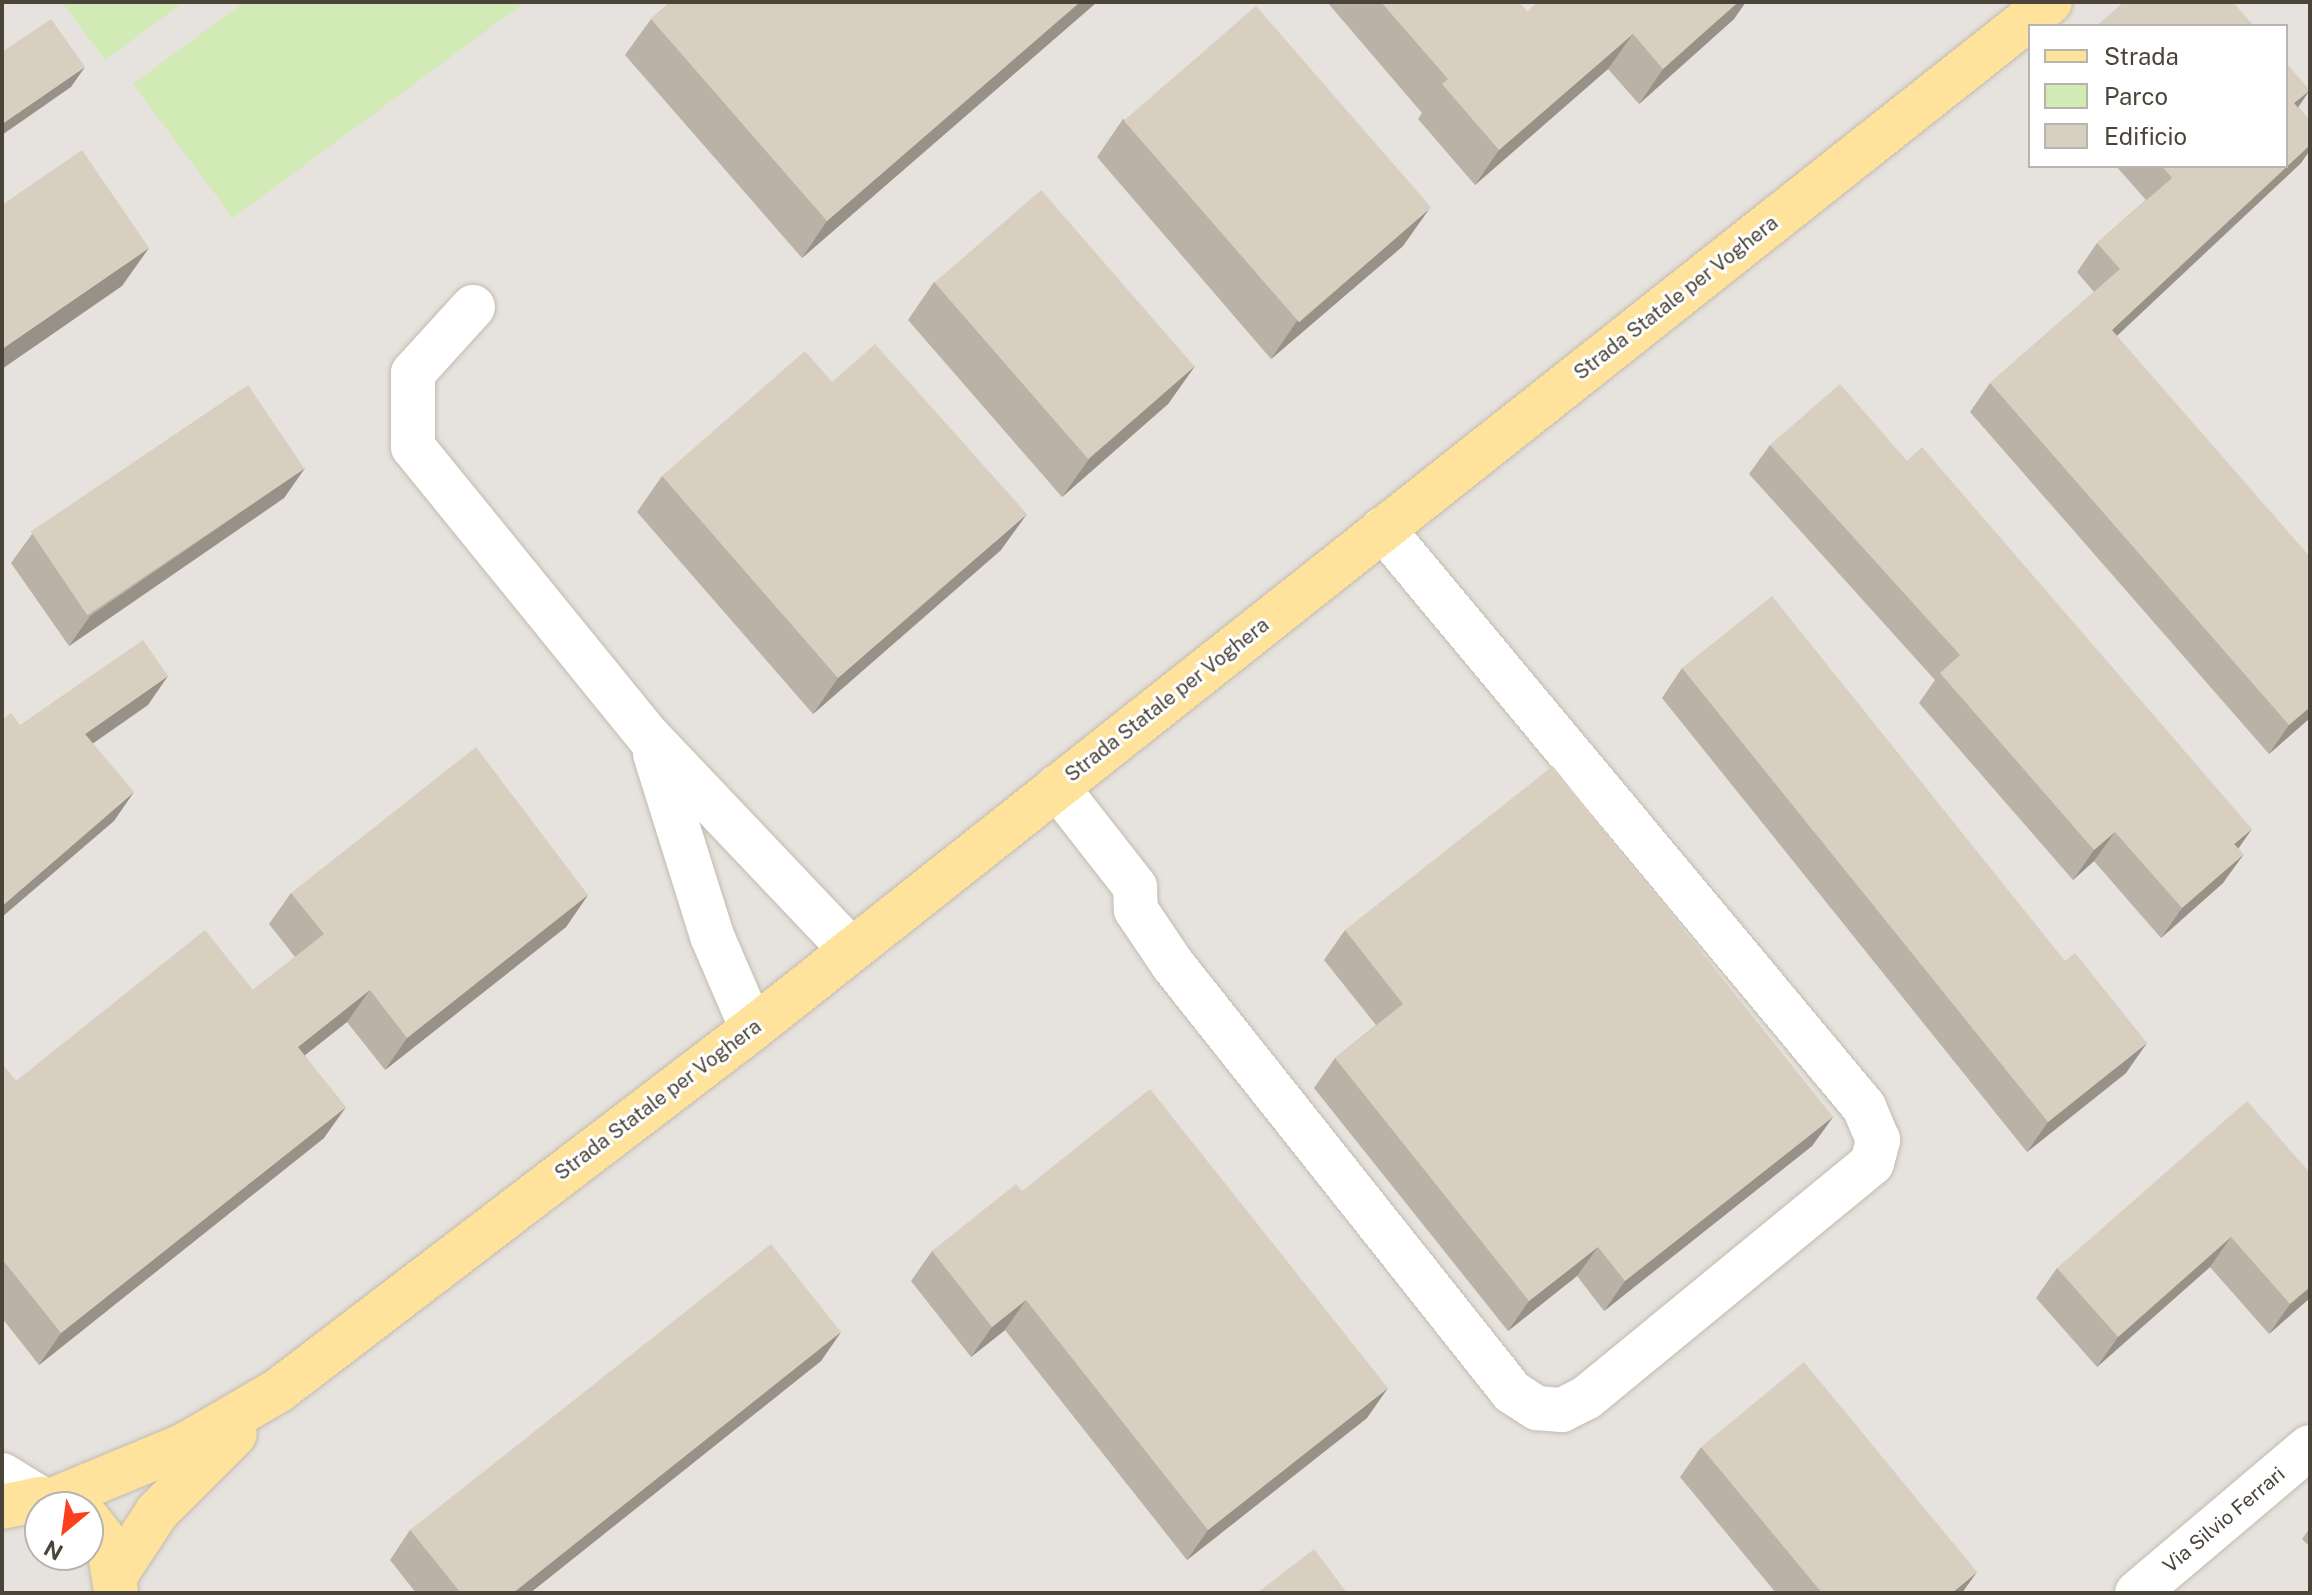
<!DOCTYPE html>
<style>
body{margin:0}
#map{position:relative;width:2312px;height:1595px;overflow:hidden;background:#f6f3ec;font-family:"Public Sans",sans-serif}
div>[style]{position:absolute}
.industrial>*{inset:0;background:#e6e2dd}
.green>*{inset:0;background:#d2eab5}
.roads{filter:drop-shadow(0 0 2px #c2bbae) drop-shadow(0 0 2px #c2bbae)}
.minor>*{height:44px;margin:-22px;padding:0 22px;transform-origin:22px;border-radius:22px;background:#fff}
.major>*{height:44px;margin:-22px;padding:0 22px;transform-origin:22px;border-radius:22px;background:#ffe39c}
.wall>*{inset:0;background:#bab2a6}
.shaded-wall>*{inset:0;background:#979187}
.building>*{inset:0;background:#d8cfc1;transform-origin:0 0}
span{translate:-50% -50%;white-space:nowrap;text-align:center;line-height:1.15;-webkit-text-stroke:6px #fff;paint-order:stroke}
.street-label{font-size:20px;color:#4b4439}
.frame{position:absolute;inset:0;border:4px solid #4b4439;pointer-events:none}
.legend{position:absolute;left:2028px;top:24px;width:260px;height:144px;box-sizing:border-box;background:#fff;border:2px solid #b7b4b0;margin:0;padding:10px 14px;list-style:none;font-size:24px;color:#4b4439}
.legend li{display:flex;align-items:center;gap:16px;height:40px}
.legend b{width:40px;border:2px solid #b7b4b0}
.north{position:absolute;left:24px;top:1491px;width:80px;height:80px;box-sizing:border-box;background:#fff;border:2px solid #b7b4b0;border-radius:50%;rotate:209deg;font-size:22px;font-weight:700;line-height:32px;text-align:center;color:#4b4439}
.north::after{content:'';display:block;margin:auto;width:28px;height:36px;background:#fc3f1d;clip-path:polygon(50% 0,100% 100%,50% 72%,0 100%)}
</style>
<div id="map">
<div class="industrial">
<i style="clip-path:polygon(evenodd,2px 2px,2310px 2px,2310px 1593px,2px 1593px,2px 2px,2030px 26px,2286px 26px,2286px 166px,2030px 166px,2030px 26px,2px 2px,40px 1507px,88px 1507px,88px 1555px,40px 1555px,40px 1507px)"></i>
</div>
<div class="green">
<i style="clip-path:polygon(62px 2px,184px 2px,105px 60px)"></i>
<i style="clip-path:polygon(244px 2px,525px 2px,233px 218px,133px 84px)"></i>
</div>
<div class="roads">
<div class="minor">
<i style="left:473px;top:307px;width:89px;rotate:132.3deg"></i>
<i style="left:413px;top:373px;width:74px;rotate:90deg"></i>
<i style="left:413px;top:447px;width:374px;rotate:50.9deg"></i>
<i style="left:649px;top:737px;width:292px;rotate:46.5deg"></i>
<i style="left:655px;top:754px;width:191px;rotate:72.6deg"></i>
<i style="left:712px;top:936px;width:101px;rotate:66.7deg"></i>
<i style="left:1057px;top:787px;width:127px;rotate:52deg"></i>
<i style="left:1135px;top:887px;width:23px;rotate:88deg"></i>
<i style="left:1136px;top:910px;width:66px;rotate:56.1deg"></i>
<i style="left:1173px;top:965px;width:545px;rotate:51.55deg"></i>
<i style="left:1512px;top:1392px;width:30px;rotate:33deg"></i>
<i style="left:1537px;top:1408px;width:25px;rotate:5deg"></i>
<i style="left:1562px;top:1410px;width:27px;rotate:-27deg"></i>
<i style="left:1586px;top:1398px;width:370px;rotate:-39.4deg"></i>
<i style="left:1872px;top:1163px;width:24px;rotate:-75deg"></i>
<i style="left:1878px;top:1140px;width:36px;rotate:-113deg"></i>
<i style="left:1864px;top:1107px;width:752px;rotate:-129.77deg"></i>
<i style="left:2px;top:1475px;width:46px;rotate:31.6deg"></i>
<i style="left:2137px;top:1593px;width:226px;rotate:-40.2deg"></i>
</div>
<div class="major">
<i style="left:50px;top:1501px;width:146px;rotate:-22.5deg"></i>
<i style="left:185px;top:1445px;width:109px;rotate:-30.3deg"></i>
<i style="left:279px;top:1390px;width:595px;rotate:-37.35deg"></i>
<i style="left:752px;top:1029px;width:1655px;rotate:-38.35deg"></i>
<i style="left:2px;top:1507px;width:40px;rotate:-12deg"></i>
<i style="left:41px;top:1499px;width:30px;rotate:15deg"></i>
<i style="left:88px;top:1519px;width:34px;rotate:52deg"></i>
<i style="left:109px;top:1546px;width:47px;rotate:81.3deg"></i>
<i style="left:117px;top:1573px;width:73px;rotate:-56.7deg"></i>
<i style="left:157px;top:1512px;width:110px;rotate:-45deg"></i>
</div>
</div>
<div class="wall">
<i style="clip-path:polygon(670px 2px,1097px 2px,802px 258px,625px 55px,651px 19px)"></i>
<i style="clip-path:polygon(1327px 2px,1519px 2px,1527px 12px,1734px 19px,1639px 104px,1608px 69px,1475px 185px,1418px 119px,1422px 113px)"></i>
<i style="clip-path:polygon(2298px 107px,2310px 121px,2310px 150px,2301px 163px,2117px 336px,2310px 718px,2269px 754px,1970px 412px,1990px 383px,2094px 292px,2077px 272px,2097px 243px,2146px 200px,2116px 166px,2286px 166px)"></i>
<i style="clip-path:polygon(1123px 119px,1403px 246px,1271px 359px,1097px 157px)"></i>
<i style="clip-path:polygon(934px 282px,1195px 366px,1168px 404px,1062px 497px,908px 320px)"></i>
<i style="clip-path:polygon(832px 382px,1001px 550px,813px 714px,637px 512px,662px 476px)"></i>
<i style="clip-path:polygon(1770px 445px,2238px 848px,2223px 883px,2161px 938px,2094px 861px,2073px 880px,1919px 703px,1935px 680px,1749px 474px)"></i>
<i style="clip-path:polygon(305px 468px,284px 498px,69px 646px,11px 563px,32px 534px)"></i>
<i style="clip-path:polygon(1682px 668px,2126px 1073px,2027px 1152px,1662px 698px)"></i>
<i style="clip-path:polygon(291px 893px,588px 895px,566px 927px,385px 1070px,347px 1022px,305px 1055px,324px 1138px,39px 1365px,2px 1318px,2px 1064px,16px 1081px,253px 990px,295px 957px,269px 924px)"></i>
<i style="clip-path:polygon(1345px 930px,1833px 1117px,1812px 1146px,1604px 1311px,1577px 1276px,1508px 1331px,1314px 1088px,1335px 1058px,1376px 1025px,1324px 960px)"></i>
<i style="clip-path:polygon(2310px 1173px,2310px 1298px,2269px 1334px,2210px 1267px,2097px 1367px,2036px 1298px,2057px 1268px)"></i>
<i style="clip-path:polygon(1022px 1191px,1367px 1418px,1187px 1560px,1005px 1330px,971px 1357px,911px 1281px,932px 1251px)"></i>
<i style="clip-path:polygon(841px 1332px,821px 1361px,530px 1593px,416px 1593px,390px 1560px,410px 1530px)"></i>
<i style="clip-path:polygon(1701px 1447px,1962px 1593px,1776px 1593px,1680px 1477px)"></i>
<i style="clip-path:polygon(2310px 1528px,2310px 1547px,2302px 1539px)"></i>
</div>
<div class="shaded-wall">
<i style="clip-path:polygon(1080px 2px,1097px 2px,802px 258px,827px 221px)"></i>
<i style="clip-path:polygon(1738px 2px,1746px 2px,1734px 19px,1639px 104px,1663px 69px)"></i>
<i style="clip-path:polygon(1633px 34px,1608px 69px,1475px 185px,1499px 150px)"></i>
<i style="clip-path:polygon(85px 67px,71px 87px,2px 135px,2px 124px)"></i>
<i style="clip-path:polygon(2310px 90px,2290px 119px,2294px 103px)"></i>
<i style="clip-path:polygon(2310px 145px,2310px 150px,2301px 163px,2092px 359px,2112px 330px)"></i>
<i style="clip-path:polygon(1430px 208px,1403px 246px,1271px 359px,1297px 321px)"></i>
<i style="clip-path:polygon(149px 248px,122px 286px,2px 369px,2px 349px)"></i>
<i style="clip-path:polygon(1195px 366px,1168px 404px,1062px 497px,1089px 459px)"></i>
<i style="clip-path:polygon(305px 468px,284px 498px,69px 646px,90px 616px)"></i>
<i style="clip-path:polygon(1027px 514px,1001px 550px,813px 714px,838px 678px)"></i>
<i style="clip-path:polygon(168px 676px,148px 705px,65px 763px,85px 734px)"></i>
<i style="clip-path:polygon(2310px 707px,2310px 718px,2269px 754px,2289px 725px)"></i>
<i style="clip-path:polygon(134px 792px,114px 821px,2px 917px,2px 906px)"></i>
<i style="clip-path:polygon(2252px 829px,2231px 859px,2234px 844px)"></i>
<i style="clip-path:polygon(2115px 832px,2094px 861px,2073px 880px,2094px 850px)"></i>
<i style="clip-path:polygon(2244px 854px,2223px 883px,2161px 938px,2182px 908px)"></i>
<i style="clip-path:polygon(588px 895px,566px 927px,385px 1070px,407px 1038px)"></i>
<i style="clip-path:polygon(370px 990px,347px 1022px,276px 1078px,298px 1047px)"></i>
<i style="clip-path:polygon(2147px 1043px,2126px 1073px,2027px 1152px,2048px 1122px)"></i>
<i style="clip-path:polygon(346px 1107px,324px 1138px,39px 1365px,61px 1333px)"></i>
<i style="clip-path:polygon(1833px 1117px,1812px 1146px,1604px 1311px,1625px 1281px)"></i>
<i style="clip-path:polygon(2231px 1237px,2210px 1267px,2097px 1367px,2118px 1337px)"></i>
<i style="clip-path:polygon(1598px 1247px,1577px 1276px,1508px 1331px,1529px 1301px)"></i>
<i style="clip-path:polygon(2310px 1287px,2310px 1298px,2269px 1334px,2290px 1304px)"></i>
<i style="clip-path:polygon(1026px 1300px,1005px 1330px,971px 1357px,992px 1327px)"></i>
<i style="clip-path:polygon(841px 1332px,821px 1361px,530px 1593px,513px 1593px)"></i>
<i style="clip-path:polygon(1388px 1388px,1367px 1418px,1187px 1560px,1208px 1530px)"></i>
<i style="clip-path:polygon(1977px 1572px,1962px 1593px,1952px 1593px)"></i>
</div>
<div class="building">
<i style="clip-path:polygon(670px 2px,1080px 2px,827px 221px,651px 19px)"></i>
<i style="clip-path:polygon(1381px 2px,1519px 2px,1527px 12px,1537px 2px,1738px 2px,1663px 69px,1633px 34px,1499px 150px,1442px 84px,1448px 79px)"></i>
<i style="clip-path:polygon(2124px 2px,2233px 2px,2254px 26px,2096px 26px)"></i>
<i style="left:1256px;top:6px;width:267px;height:175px;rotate:49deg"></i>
<i style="clip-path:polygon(51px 19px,85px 67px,2px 124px,2px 52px)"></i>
<i style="clip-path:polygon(2286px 63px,2310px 90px,2294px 103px,2310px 121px,2310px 145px,2112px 330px,2310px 557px,2310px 707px,2289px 725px,1990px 383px,2120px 269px,2097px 243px,2172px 178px,2162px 166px,2286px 166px)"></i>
<i style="clip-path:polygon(82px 150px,149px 248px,2px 349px,2px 205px)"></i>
<i style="left:1041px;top:190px;width:234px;height:141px;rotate:49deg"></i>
<i style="clip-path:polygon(875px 344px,1027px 514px,838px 678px,662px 476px,805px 351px,832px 382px)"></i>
<i style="clip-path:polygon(1840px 384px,1907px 461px,1922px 447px,2252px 829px,2234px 844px,2244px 854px,2182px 908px,2115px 832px,2094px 850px,1940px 673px,1960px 655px,1770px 445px)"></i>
<i style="left:248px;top:385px;width:101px;height:262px;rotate:56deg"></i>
<i style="clip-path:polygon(1772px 596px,2065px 961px,2075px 953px,2147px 1043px,2048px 1122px,1682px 668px)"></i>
<i style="clip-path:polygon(143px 640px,168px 676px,85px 734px,134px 792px,2px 906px,2px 720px,11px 713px,20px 725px)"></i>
<i style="clip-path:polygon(476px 747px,588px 895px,407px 1038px,370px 990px,298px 1047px,346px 1107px,61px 1333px,2px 1259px,2px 1064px,16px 1081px,205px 930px,253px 990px,324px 934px,291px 893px)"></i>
<i style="clip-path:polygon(1553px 766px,1833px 1117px,1625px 1281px,1598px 1247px,1529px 1301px,1335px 1058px,1403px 1004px,1345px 930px)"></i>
<i style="clip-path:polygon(1150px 1089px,1388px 1388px,1208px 1530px,1026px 1300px,992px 1327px,932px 1251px,1016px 1184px,1022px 1191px)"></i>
<i style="clip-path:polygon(2247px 1101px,2310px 1173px,2310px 1287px,2290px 1304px,2231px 1237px,2118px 1337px,2057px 1268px)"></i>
<i style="clip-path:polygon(771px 1244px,841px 1332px,513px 1593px,461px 1593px,410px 1530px)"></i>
<i style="clip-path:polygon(1804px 1362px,1977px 1572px,1952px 1593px,1822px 1593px,1701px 1447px)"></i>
<i style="clip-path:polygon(1314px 1549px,1347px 1593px,1257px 1593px)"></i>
</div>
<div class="street-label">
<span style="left:1676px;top:298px;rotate:-38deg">Strada Statale per Voghera</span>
<span style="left:1167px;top:700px;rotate:-38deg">Strada Statale per Voghera</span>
<span style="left:658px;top:1100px;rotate:-37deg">Strada Statale per Voghera</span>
<span style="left:2224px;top:1520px;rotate:-40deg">Via Silvio Ferrari</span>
</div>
<div class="frame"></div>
<ul class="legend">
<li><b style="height:10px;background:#ffe39c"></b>Strada</li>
<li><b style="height:22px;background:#d2eab5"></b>Parco</li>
<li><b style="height:22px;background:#d8cfc1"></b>Edificio</li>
</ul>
<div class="north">N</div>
</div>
